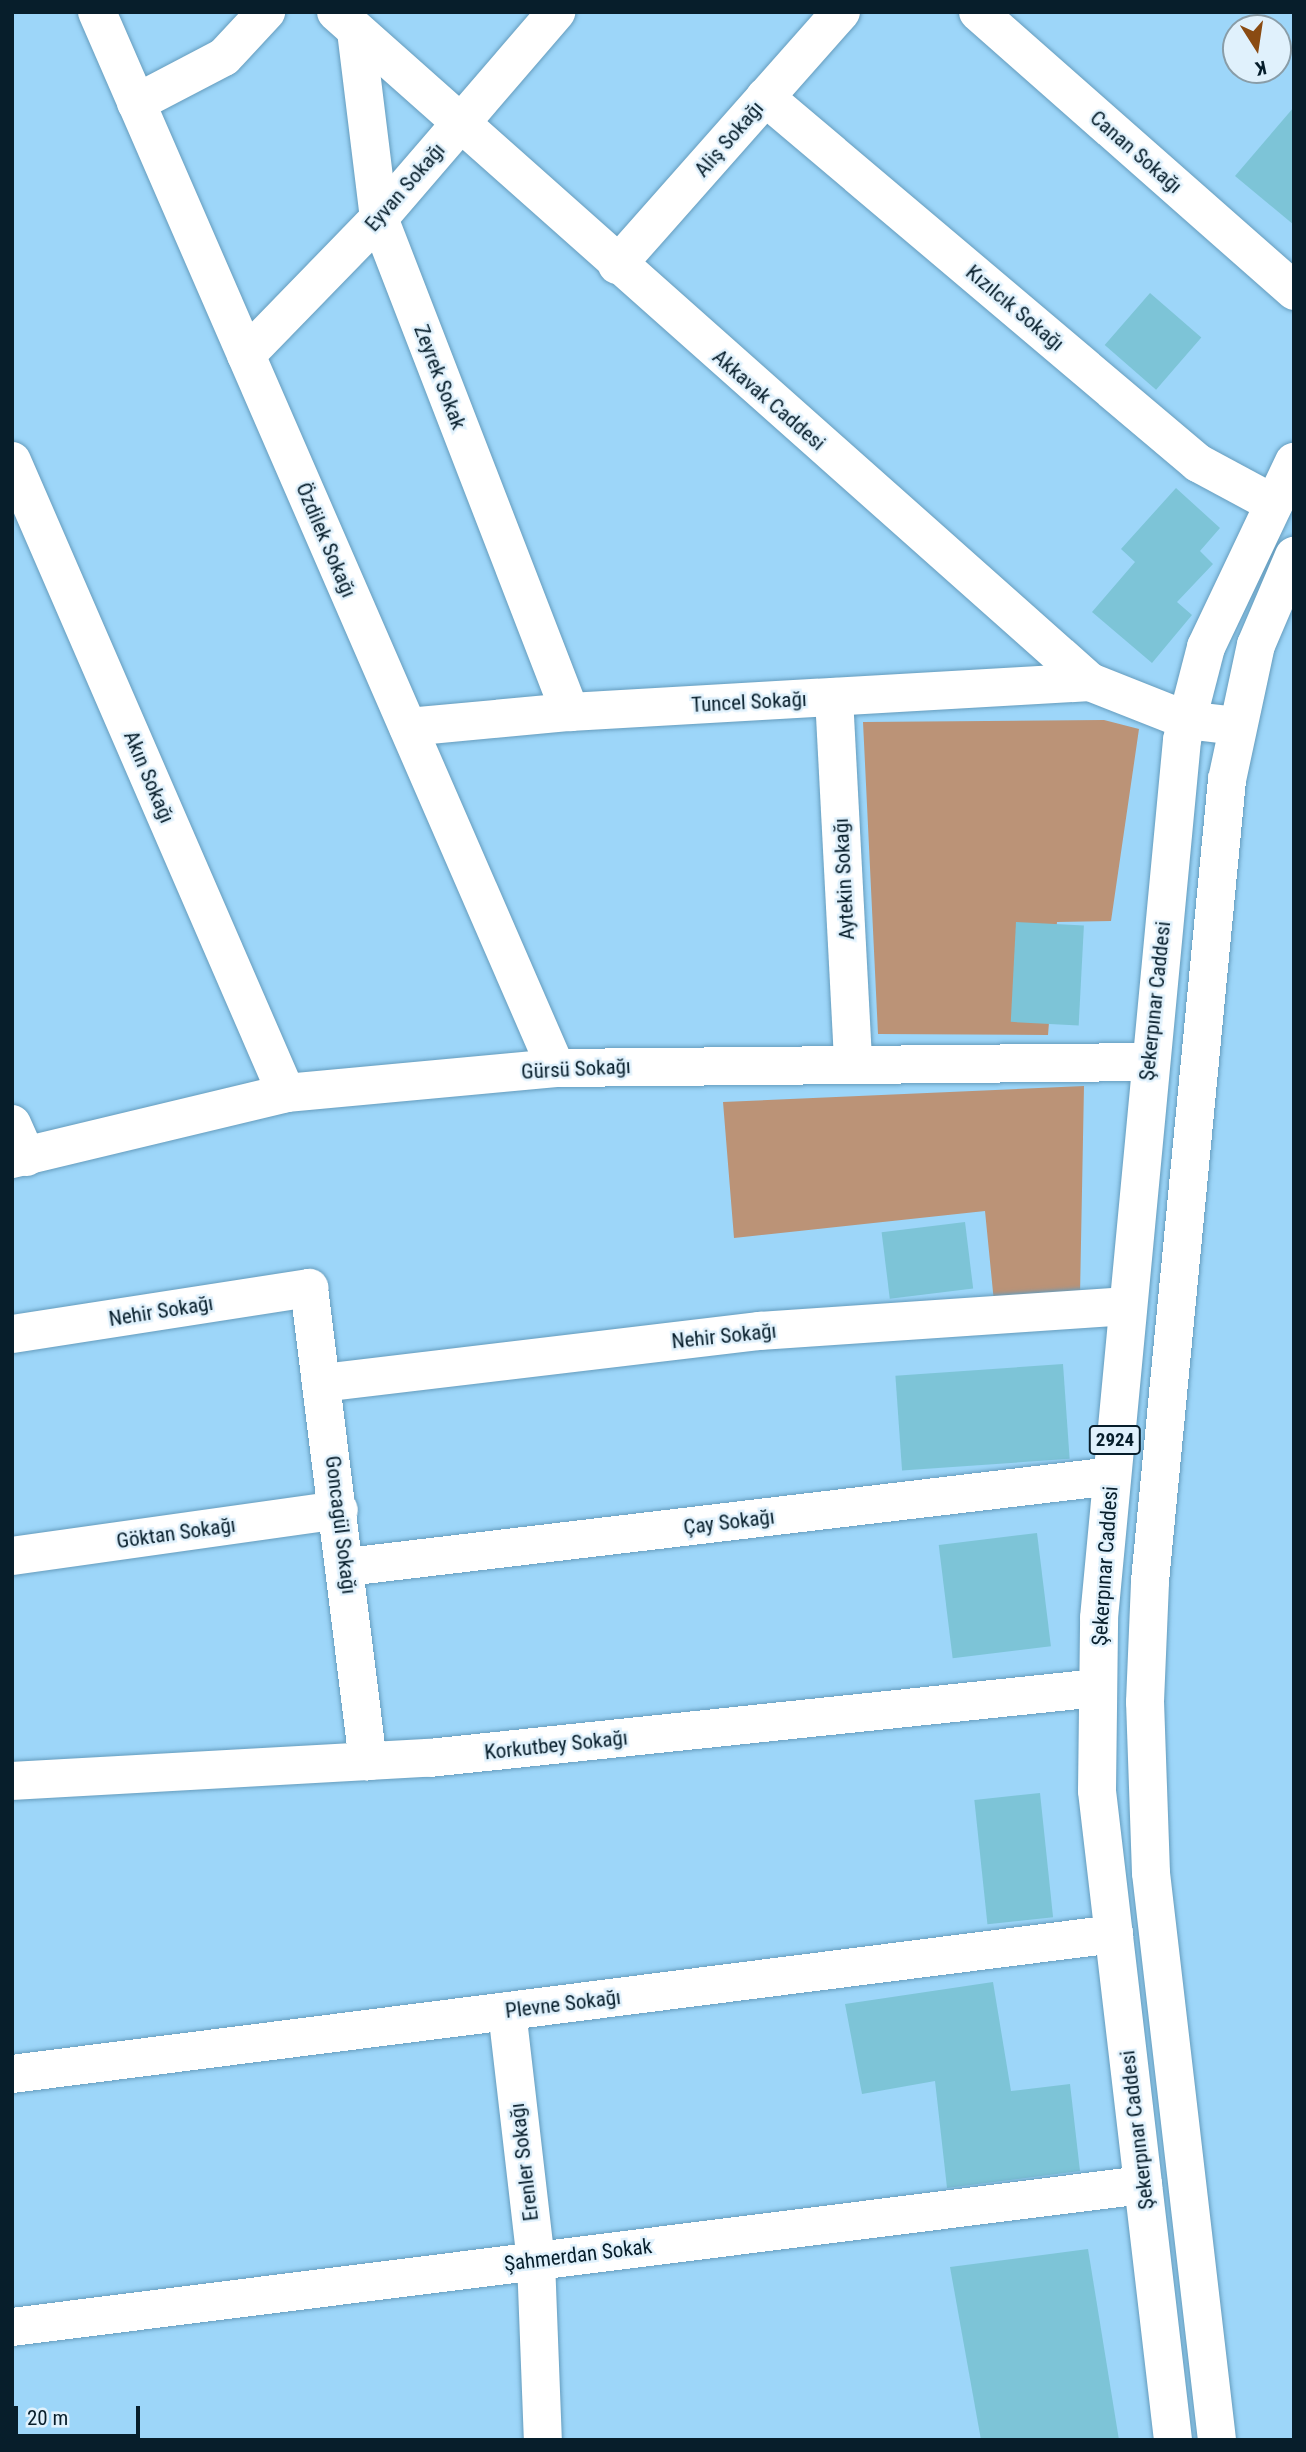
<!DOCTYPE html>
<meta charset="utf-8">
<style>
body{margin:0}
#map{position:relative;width:1306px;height:2452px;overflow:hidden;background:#9dd6f9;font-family:"Roboto Condensed",sans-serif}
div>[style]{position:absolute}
.green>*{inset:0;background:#bb9377}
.building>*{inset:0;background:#7dc4d7;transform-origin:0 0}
.roads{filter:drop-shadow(0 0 2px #659cbd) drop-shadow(0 0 2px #659cbd)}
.street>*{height:38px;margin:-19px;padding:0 19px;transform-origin:19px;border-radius:19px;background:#fff}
.secondary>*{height:38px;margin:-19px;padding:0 19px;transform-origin:19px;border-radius:19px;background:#fff}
.primary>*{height:38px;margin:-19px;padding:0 19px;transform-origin:19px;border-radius:19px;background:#fff}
span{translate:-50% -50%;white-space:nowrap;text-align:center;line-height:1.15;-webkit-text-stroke:5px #e0f1fc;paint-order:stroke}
.shield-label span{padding:2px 5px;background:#e0f1fc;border:2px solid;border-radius:5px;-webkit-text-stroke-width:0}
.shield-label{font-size:19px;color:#071e2b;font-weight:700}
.street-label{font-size:21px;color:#071e2b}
.frame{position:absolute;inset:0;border:14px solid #071e2b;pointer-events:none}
.north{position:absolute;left:1222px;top:14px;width:70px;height:70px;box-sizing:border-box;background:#e0f1fc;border:2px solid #899da8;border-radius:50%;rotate:168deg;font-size:19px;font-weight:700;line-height:28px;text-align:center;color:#071e2b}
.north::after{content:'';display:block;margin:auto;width:24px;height:32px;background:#8a4b12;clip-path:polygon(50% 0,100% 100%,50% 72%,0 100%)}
.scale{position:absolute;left:14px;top:2406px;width:126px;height:32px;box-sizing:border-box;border:4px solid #071e2b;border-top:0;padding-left:9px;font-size:21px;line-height:24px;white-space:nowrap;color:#071e2b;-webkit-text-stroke:5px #e0f1fc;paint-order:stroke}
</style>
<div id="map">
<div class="green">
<i style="clip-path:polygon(1104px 720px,1139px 729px,1111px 921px,1057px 922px,1048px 1035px,878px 1034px,863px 722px)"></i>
<i style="clip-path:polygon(1084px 1086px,1080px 1295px,994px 1302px,985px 1211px,734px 1238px,723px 1102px)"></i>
</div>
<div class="building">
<i style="clip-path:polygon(1294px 107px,1294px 225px,1235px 176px)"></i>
<i style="left:1150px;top:293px;width:68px;height:69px;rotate:41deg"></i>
<i style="clip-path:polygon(1176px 488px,1220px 528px,1200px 551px,1213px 564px,1177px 602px,1192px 615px,1152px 663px,1092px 612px,1135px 562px,1121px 549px)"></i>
<i style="left:1016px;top:922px;width:68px;height:100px;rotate:3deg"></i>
<i style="left:965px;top:1222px;width:67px;height:84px;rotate:83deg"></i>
<i style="left:1063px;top:1364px;width:95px;height:168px;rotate:86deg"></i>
<i style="left:1037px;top:1533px;width:114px;height:99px;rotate:83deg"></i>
<i style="left:1040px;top:1793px;width:125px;height:66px;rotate:84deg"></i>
<i style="clip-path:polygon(993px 1982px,1011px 2091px,1070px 2084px,1080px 2171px,947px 2188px,935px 2081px,862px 2094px,845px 2004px)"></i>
<i style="clip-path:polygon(1088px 2249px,1119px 2440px,981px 2440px,950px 2267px)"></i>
</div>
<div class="roads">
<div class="street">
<i style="left:97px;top:12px;width:1151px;rotate:66.51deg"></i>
<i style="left:978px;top:12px;width:422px;rotate:41.4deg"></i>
<i style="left:356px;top:31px;width:188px;rotate:83deg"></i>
<i style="left:379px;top:218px;width:530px;rotate:68.86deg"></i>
<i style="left:765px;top:97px;width:567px;rotate:40.21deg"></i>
<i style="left:1198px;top:463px;width:86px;rotate:28.3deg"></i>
<i style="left:136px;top:103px;width:99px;rotate:-27.6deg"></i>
<i style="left:224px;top:57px;width:62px;rotate:-47deg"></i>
<i style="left:617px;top:265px;width:338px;rotate:-48.5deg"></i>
<i style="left:246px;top:355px;width:191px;rotate:-45.8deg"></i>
<i style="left:379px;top:218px;width:272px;rotate:-49.3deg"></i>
<i style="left:12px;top:461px;width:689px;rotate:66.56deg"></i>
<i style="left:834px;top:697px;width:364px;rotate:87deg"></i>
<i style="left:408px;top:727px;width:163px;rotate:-5.3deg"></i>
<i style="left:570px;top:712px;width:521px;rotate:-3.3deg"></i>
<i style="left:12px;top:1124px;width:36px;rotate:66deg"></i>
<i style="left:12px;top:1159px;width:282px;rotate:-13.5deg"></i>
<i style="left:286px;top:1093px;width:271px;rotate:-5.3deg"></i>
<i style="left:556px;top:1068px;width:592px;rotate:-0.58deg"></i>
<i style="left:12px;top:1334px;width:301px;rotate:-8.8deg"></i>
<i style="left:309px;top:1288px;width:477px;rotate:82.9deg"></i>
<i style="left:322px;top:1383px;width:441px;rotate:-6.8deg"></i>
<i style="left:760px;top:1331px;width:368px;rotate:-3.9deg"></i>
<i style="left:12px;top:1556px;width:330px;rotate:-8deg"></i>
<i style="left:347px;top:1567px;width:770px;rotate:-6.78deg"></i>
<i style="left:12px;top:1781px;width:418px;rotate:-3.2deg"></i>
<i style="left:429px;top:1758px;width:672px;rotate:-5.98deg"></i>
<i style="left:507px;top:2011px;width:252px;rotate:83.4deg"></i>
<i style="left:536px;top:2261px;width:179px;rotate:87.8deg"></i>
<i style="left:12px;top:2074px;width:1111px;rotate:-7.24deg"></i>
<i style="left:12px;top:2327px;width:1140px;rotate:-7.16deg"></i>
</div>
<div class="secondary">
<i style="left:336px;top:12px;width:1009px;rotate:41.62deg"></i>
<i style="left:1090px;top:682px;width:103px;rotate:21.6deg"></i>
<i style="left:1186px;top:720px;width:50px;rotate:6.8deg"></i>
</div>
<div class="primary">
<i style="left:1173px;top:2440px;width:653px;rotate:-96.68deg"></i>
<i style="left:1097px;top:1791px;width:173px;rotate:-89.3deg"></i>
<i style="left:1099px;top:1618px;width:882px;rotate:-84.6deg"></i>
<i style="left:1182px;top:740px;width:96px;rotate:-75.5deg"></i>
<i style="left:1206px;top:647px;width:205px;rotate:-64.6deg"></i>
<i style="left:1217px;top:2440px;width:571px;rotate:-96.64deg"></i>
<i style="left:1151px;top:1873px;width:171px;rotate:-92deg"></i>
<i style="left:1145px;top:1702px;width:121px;rotate:-87.6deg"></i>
<i style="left:1150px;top:1581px;width:805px;rotate:-84.51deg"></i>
<i style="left:1227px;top:780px;width:138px;rotate:-77.9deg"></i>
<i style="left:1256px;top:645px;width:97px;rotate:-66.9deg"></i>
</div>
</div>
<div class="shield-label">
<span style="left:1115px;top:1440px">2924</span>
</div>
<div class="street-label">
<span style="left:729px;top:139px;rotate:-49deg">Aliş Sokağı</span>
<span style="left:1136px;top:152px;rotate:41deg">Canan Sokağı</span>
<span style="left:405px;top:187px;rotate:-49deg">Eyvan Sokağı</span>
<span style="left:1015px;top:308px;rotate:40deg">Kızılcık Sokağı</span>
<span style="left:440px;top:377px;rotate:69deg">Zeyrek Sokak</span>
<span style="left:769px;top:400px;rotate:41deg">Akkavak Caddesi</span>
<span style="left:326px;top:540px;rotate:67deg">Özdilek Sokağı</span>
<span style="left:749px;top:702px;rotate:-3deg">Tuncel Sokağı</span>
<span style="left:149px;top:777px;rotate:67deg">Akın Sokağı</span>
<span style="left:844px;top:879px;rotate:-93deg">Aytekin Sokağı</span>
<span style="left:1155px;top:1001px;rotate:-84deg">Şekerpınar Caddesi</span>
<span style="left:576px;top:1069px;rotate:-3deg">Gürsü Sokağı</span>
<span style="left:161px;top:1311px;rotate:-9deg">Nehir Sokağı</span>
<span style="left:724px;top:1336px;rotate:-6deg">Nehir Sokağı</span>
<span style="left:729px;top:1522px;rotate:-7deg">Çay Sokağı</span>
<span style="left:341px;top:1525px;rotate:83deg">Goncagül Sokağı</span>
<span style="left:176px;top:1533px;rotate:-8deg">Göktan Sokağı</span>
<span style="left:1105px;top:1566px;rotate:-86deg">Şekerpınar Caddesi</span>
<span style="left:556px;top:1745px;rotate:-6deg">Korkutbey Sokağı</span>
<span style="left:563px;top:2004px;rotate:-7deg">Plevne Sokağı</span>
<span style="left:1137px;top:2130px;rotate:-97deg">Şekerpınar Caddesi</span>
<span style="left:524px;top:2162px;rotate:-97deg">Erenler Sokağı</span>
<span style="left:578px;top:2255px;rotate:-7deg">Şahmerdan Sokak</span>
</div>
<div class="frame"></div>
<div class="north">K</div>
<div class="scale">20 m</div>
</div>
